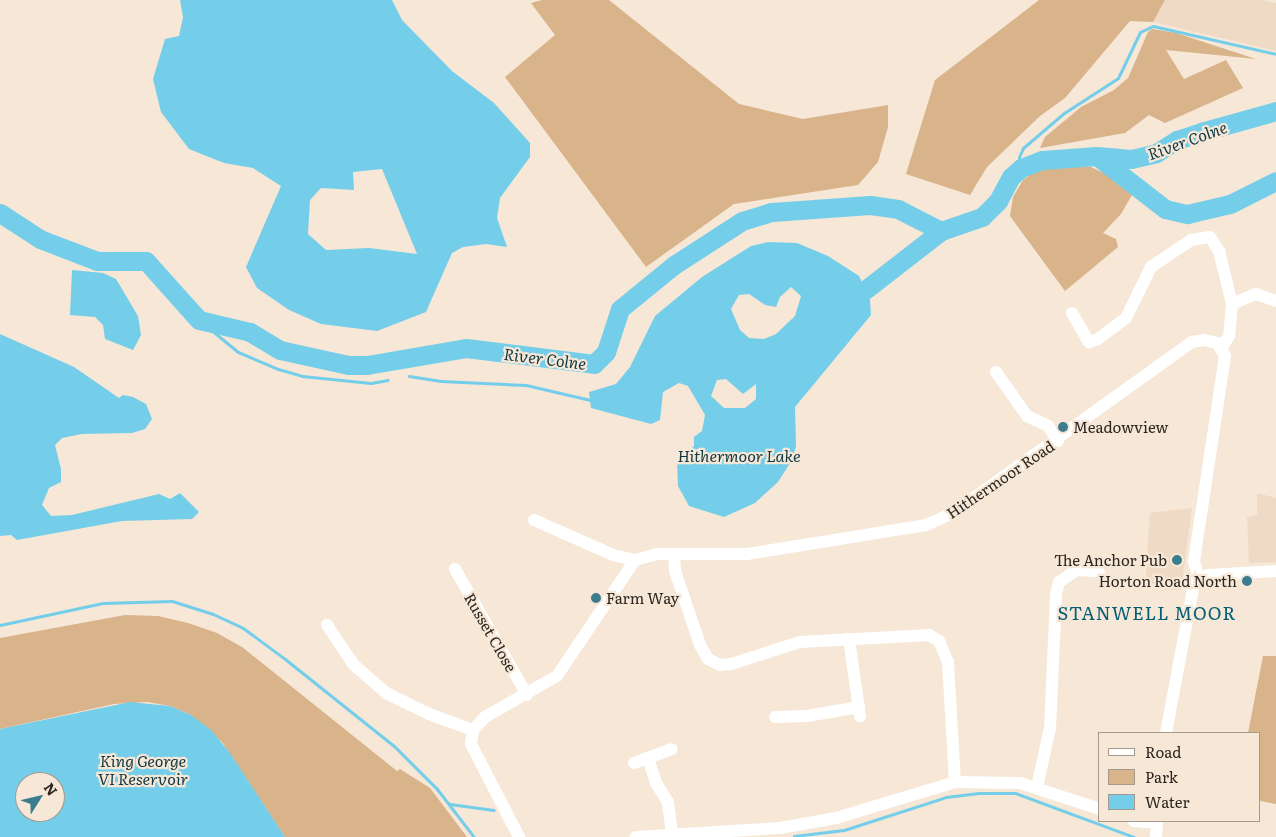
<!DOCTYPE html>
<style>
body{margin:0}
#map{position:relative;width:1276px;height:837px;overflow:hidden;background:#f6e7d7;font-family:Literata,serif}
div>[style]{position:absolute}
.built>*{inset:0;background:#efdac6}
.green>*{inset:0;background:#d9b38a}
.water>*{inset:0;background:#74ceea}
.stream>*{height:3px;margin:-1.5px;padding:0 1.5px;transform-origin:1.5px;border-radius:1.5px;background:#74ceea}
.river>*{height:19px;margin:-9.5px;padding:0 9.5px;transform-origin:9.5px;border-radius:9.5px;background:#74ceea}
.minor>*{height:12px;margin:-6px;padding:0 6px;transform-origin:6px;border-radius:6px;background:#fff}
.dots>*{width:14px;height:14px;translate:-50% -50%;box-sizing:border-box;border:2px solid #f6e7d7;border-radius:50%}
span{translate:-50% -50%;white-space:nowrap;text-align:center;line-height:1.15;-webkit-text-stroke:4.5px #f6e7d7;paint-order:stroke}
.poi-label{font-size:15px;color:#2b2620}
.left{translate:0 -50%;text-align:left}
.right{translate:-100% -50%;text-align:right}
.street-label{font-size:15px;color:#2b2620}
.water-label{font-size:16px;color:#0e3844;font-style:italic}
.quarter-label{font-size:18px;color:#055e73;letter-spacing:1px}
.legend{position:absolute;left:1098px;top:732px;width:162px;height:90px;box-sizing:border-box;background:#f6e7d7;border:1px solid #a59a8e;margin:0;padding:6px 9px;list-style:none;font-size:15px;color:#2b2620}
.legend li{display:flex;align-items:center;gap:10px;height:25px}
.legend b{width:25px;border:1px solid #a59a8e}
.north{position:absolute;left:15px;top:772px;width:50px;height:50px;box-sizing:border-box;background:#f6e7d7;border:1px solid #a59a8e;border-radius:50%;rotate:54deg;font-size:14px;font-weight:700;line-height:20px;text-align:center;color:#2b2620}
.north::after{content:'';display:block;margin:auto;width:18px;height:22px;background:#3b7c8f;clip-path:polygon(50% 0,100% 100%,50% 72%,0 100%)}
</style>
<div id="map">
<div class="built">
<i style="clip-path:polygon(1165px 0,1262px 0,1276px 3px,1276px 51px,1153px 22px)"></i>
<i style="clip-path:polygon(1257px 493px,1276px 498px,1276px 562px,1249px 563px,1247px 517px,1257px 515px)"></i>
<i style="clip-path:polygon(1192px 508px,1181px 590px,1145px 589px,1150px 513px)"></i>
</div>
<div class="green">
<i style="clip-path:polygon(542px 0,609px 0,739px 104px,803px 119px,888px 105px,888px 127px,878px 162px,858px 185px,734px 204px,646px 267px,505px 77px,555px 35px,531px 3px)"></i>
<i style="clip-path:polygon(1039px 0,1165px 0,1153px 22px,1130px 21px,1065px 98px,1040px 116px,987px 167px,970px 195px,906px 174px,935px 80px)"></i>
<i style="clip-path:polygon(1152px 29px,1176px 33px,1256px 59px,1166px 50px,1184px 79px,1226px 60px,1243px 88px,1165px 123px,1149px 115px,1125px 133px,1040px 148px,1045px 137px,1081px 107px,1114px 90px,1128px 78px,1148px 32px)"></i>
<i style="clip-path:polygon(1064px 164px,1091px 167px,1136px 188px,1121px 214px,1103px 233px,1116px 239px,1118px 247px,1065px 291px,1010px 216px,1013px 197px,1023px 180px,1040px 168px)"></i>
<i style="clip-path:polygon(125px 615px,158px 616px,188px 623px,217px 633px,242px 647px,397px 771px,400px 769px,430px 788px,467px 837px,285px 837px,222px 742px,191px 715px,170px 706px,147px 702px,114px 704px,0 729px,0 638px)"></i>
<i style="clip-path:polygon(1263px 656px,1276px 656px,1276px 804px,1260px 801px,1260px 733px,1248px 733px)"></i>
</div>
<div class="water">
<i style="clip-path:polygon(evenodd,180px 0,392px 0,402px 20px,452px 71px,494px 103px,530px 143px,530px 157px,500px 198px,497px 218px,507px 247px,486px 244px,463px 247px,452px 253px,426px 312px,377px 331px,321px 324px,289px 310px,257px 288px,246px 267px,281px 186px,253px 168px,224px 163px,189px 149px,161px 112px,153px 79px,165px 39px,179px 36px,183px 17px,180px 0,382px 169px,417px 254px,369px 248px,326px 250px,308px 234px,310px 200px,321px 188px,354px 190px,353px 172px,382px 169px)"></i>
<i style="clip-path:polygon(evenodd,768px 242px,797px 243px,828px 256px,859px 276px,870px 300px,871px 315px,795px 407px,796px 446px,792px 460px,778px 482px,755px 503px,724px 517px,689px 506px,678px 486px,677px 462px,694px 446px,694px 437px,702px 431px,705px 415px,688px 386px,679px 383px,663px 392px,660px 420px,651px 424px,591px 408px,589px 392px,616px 384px,630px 367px,655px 316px,702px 277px,751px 246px,768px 242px,791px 287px,801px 296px,795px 316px,776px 334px,764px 339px,749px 338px,740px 330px,731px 309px,739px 295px,749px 294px,765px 305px,776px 307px,780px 297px,791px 287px,768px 242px,726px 379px,743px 394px,756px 384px,756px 399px,745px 408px,724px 408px,711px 396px,717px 380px,726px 379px)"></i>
<i style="clip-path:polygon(72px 270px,103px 273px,116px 279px,138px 316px,141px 335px,133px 350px,105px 339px,103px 325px,95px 317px,70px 315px)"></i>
<i style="clip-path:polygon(0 334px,74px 367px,119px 398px,123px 395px,133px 397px,146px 404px,152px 419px,145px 429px,132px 433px,82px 434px,62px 438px,55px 445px,61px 469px,61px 482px,49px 488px,42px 505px,51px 516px,72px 515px,159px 494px,170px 499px,180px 493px,199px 512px,192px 519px,122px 521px,17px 540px,11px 535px,0 536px)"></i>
<i style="clip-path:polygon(evenodd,130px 702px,170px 706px,191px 715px,211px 730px,230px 753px,285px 837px,0 837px,0 729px,130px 702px,25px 782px,55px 782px,55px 812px,25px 812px,25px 782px)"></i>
</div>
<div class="stream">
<i style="left:1021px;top:168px;width:11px;rotate:-100deg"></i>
<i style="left:1019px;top:157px;width:10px;rotate:-66deg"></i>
<i style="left:1023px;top:148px;width:54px;rotate:-40.5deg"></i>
<i style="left:1064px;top:113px;width:64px;rotate:-32.9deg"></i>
<i style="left:1118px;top:78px;width:51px;rotate:-64.4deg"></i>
<i style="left:1140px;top:32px;width:14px;rotate:-25deg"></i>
<i style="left:1153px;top:26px;width:126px;rotate:12.8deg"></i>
<i style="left:199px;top:320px;width:50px;rotate:39.4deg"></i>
<i style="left:238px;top:352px;width:43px;rotate:23deg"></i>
<i style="left:278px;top:369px;width:25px;rotate:16deg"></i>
<i style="left:302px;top:376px;width:69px;rotate:5.8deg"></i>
<i style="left:371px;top:383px;width:17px;rotate:-10deg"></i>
<i style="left:409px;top:376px;width:32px;rotate:9deg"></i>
<i style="left:441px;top:381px;width:85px;rotate:2.7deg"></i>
<i style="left:526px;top:385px;width:66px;rotate:13.2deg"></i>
<i style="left:0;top:625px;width:105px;rotate:-12.1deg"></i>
<i style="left:103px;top:603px;width:69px;rotate:-1.7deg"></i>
<i style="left:172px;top:601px;width:43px;rotate:17.6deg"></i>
<i style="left:213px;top:614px;width:33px;rotate:25deg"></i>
<i style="left:243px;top:628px;width:52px;rotate:36.4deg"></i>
<i style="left:285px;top:659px;width:139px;rotate:38.6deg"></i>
<i style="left:394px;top:746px;width:61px;rotate:45deg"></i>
<i style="left:437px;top:789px;width:61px;rotate:52.4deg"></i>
<i style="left:450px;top:804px;width:44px;rotate:7.8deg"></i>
<i style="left:794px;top:836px;width:50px;rotate:-6.8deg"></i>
<i style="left:844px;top:830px;width:107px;rotate:-17.9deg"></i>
<i style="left:946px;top:797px;width:33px;rotate:-7deg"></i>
<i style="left:979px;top:793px;width:36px"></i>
<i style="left:1015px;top:793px;width:127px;rotate:20.3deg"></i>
</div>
<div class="river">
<i style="left:1098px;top:157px;width:85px;rotate:37.8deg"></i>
<i style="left:1165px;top:209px;width:23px;rotate:13deg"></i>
<i style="left:1187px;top:214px;width:44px;rotate:-13.1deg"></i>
<i style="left:1230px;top:204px;width:51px;rotate:-26.6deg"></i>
<i style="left:0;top:213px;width:48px;rotate:33deg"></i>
<i style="left:40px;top:239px;width:61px;rotate:21.1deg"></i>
<i style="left:97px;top:261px;width:49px"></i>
<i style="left:146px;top:261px;width:79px;rotate:48.1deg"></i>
<i style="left:199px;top:320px;width:52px;rotate:13.2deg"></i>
<i style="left:250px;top:332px;width:35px;rotate:31deg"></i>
<i style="left:280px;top:350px;width:70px;rotate:12.4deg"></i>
<i style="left:348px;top:365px;width:19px"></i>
<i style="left:367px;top:365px;width:100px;rotate:-9.7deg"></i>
<i style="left:466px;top:348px;width:129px;rotate:7.1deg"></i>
<i style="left:594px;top:364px;width:17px;rotate:-45deg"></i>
<i style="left:606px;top:352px;width:45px;rotate:-72deg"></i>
<i style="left:620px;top:309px;width:70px;rotate:-39.2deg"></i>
<i style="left:674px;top:265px;width:81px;rotate:-32.9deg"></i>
<i style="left:742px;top:221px;width:31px;rotate:-17deg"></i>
<i style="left:772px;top:212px;width:98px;rotate:-4.1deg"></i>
<i style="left:870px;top:205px;width:28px;rotate:8deg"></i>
<i style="left:898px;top:209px;width:48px;rotate:27.1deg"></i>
<i style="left:865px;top:290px;width:96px;rotate:-37.8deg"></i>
<i style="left:941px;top:231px;width:43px;rotate:-18.9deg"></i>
<i style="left:982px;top:217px;width:23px;rotate:-45deg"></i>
<i style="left:998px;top:201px;width:27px;rotate:-62deg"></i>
<i style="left:1011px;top:177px;width:13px;rotate:-42deg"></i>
<i style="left:1021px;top:168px;width:22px;rotate:-21deg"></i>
<i style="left:1042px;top:160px;width:55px;rotate:-4.2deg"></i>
<i style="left:1097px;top:156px;width:34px;rotate:5deg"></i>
<i style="left:1131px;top:159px;width:26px;rotate:-13deg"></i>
<i style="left:1156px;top:153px;width:25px;rotate:-32deg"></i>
<i style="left:1177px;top:140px;width:25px;rotate:-18deg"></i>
<i style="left:1201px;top:132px;width:78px;rotate:-15.6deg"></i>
</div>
<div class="minor">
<i style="left:1232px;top:304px;width:26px;rotate:-23deg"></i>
<i style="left:1256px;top:294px;width:21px;rotate:19deg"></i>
<i style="left:1072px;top:313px;width:34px;rotate:60deg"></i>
<i style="left:1089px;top:342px;width:9px;rotate:-18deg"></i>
<i style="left:1098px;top:339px;width:35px;rotate:-37deg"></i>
<i style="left:1126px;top:318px;width:57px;rotate:-63.9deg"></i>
<i style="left:1151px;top:267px;width:48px;rotate:-34deg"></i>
<i style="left:1191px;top:240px;width:19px;rotate:-9deg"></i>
<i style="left:1210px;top:237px;width:17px;rotate:57deg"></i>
<i style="left:1219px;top:251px;width:55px;rotate:76.2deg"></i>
<i style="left:1232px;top:304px;width:32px;rotate:95deg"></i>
<i style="left:1229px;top:336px;width:13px;rotate:122deg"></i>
<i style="left:996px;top:372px;width:54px;rotate:54.8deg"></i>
<i style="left:1027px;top:416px;width:23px;rotate:25deg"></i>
<i style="left:1048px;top:426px;width:18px;rotate:56deg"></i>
<i style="left:534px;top:520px;width:86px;rotate:23.9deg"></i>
<i style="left:613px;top:555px;width:23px;rotate:13deg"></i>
<i style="left:674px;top:555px;width:16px;rotate:86deg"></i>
<i style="left:675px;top:571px;width:78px;rotate:71.3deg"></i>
<i style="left:700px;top:645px;width:16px;rotate:60deg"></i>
<i style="left:708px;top:659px;width:13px;rotate:27deg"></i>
<i style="left:720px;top:665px;width:11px;rotate:-5deg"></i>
<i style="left:731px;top:664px;width:72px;rotate:-17.7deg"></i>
<i style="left:800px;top:642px;width:129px;rotate:-3.1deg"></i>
<i style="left:929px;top:635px;width:12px;rotate:31deg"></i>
<i style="left:939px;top:641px;width:23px;rotate:67deg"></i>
<i style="left:948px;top:662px;width:120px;rotate:86.7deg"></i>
<i style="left:455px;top:569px;width:145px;rotate:60.3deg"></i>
<i style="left:327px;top:625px;width:48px;rotate:56deg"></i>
<i style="left:354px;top:665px;width:43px;rotate:41.2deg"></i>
<i style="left:386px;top:693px;width:48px;rotate:26deg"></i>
<i style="left:429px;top:714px;width:47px;rotate:20deg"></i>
<i style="left:849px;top:639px;width:78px;rotate:81.9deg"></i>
<i style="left:775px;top:717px;width:32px;rotate:-2deg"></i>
<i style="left:807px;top:716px;width:53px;rotate:-9.8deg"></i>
<i style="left:1166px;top:733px;width:153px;rotate:-79.4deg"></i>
<i style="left:1194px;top:583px;width:16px;rotate:-30deg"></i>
<i style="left:1208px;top:575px;width:68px;rotate:-3.4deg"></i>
<i style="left:648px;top:758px;width:26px;rotate:72deg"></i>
<i style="left:656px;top:783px;width:22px;rotate:58deg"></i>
<i style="left:668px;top:802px;width:33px;rotate:83deg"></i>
<i style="left:634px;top:763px;width:40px;rotate:-20.2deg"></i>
<i style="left:1037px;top:787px;width:60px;rotate:-77.6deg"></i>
<i style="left:1050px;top:728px;width:134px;rotate:-87.4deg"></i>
<i style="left:1056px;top:594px;width:12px;rotate:-76deg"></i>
<i style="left:1059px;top:582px;width:22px;rotate:-34deg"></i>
<i style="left:1077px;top:570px;width:22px;rotate:3deg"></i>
<i style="left:1134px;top:821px;width:22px;rotate:5deg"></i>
<i style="left:519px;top:837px;width:105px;rotate:-117.3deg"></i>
<i style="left:471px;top:744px;width:14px;rotate:-82deg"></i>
<i style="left:473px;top:730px;width:18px;rotate:-47deg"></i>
<i style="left:485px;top:717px;width:83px;rotate:-29.7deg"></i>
<i style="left:557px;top:676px;width:140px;rotate:-56.1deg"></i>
<i style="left:635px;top:560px;width:23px;rotate:-15deg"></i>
<i style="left:657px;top:554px;width:90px"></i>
<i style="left:747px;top:554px;width:181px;rotate:-9.2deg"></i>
<i style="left:926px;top:525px;width:30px;rotate:-24deg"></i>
<i style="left:953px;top:513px;width:294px;rotate:-35.6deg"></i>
<i style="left:1192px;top:342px;width:12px;rotate:-9deg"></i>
<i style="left:1204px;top:340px;width:13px;rotate:13deg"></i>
<i style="left:1217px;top:343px;width:15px;rotate:58deg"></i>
<i style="left:1225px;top:356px;width:208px;rotate:98.6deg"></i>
<i style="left:1194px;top:562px;width:17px;rotate:73deg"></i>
<i style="left:636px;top:837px;width:144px;rotate:-3.6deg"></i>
<i style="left:780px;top:828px;width:57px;rotate:-10.1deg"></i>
<i style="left:836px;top:818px;width:124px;rotate:-16.8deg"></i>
<i style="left:955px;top:782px;width:65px;rotate:0.9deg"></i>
<i style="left:1020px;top:783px;width:84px;rotate:18deg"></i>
<i style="left:1156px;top:837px;width:16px;rotate:-86deg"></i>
</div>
<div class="dots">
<i style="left:1063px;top:427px;background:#3b7c8f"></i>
<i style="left:1177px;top:560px;background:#3b7c8f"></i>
<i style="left:1247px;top:581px;background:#3b7c8f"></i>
<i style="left:596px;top:598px;background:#3b7c8f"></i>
</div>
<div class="poi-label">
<span class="left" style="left:1073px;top:427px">Meadowview</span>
<span class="right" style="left:1167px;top:560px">The Anchor Pub</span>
<span class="right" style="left:1237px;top:581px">Horton Road North</span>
<span class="left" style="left:606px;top:598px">Farm Way</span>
</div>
<div class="street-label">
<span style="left:1000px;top:479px;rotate:-34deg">Hithermoor Road</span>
<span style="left:491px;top:632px;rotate:60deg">Russet Close</span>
</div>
<div class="water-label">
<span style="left:1187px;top:140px;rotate:-20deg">River Colne</span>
<span style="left:545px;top:358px;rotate:7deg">River Colne</span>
<span style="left:739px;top:455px">Hithermoor Lake</span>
<span style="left:143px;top:769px">King George<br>VI Reservoir</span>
</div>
<div class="quarter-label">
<span style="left:1147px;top:613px">STANWELL MOOR</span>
</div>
<ul class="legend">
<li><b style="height:6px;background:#fff"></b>Road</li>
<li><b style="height:14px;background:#d9b38a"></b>Park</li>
<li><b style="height:14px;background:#74ceea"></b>Water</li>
</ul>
<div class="north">N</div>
</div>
